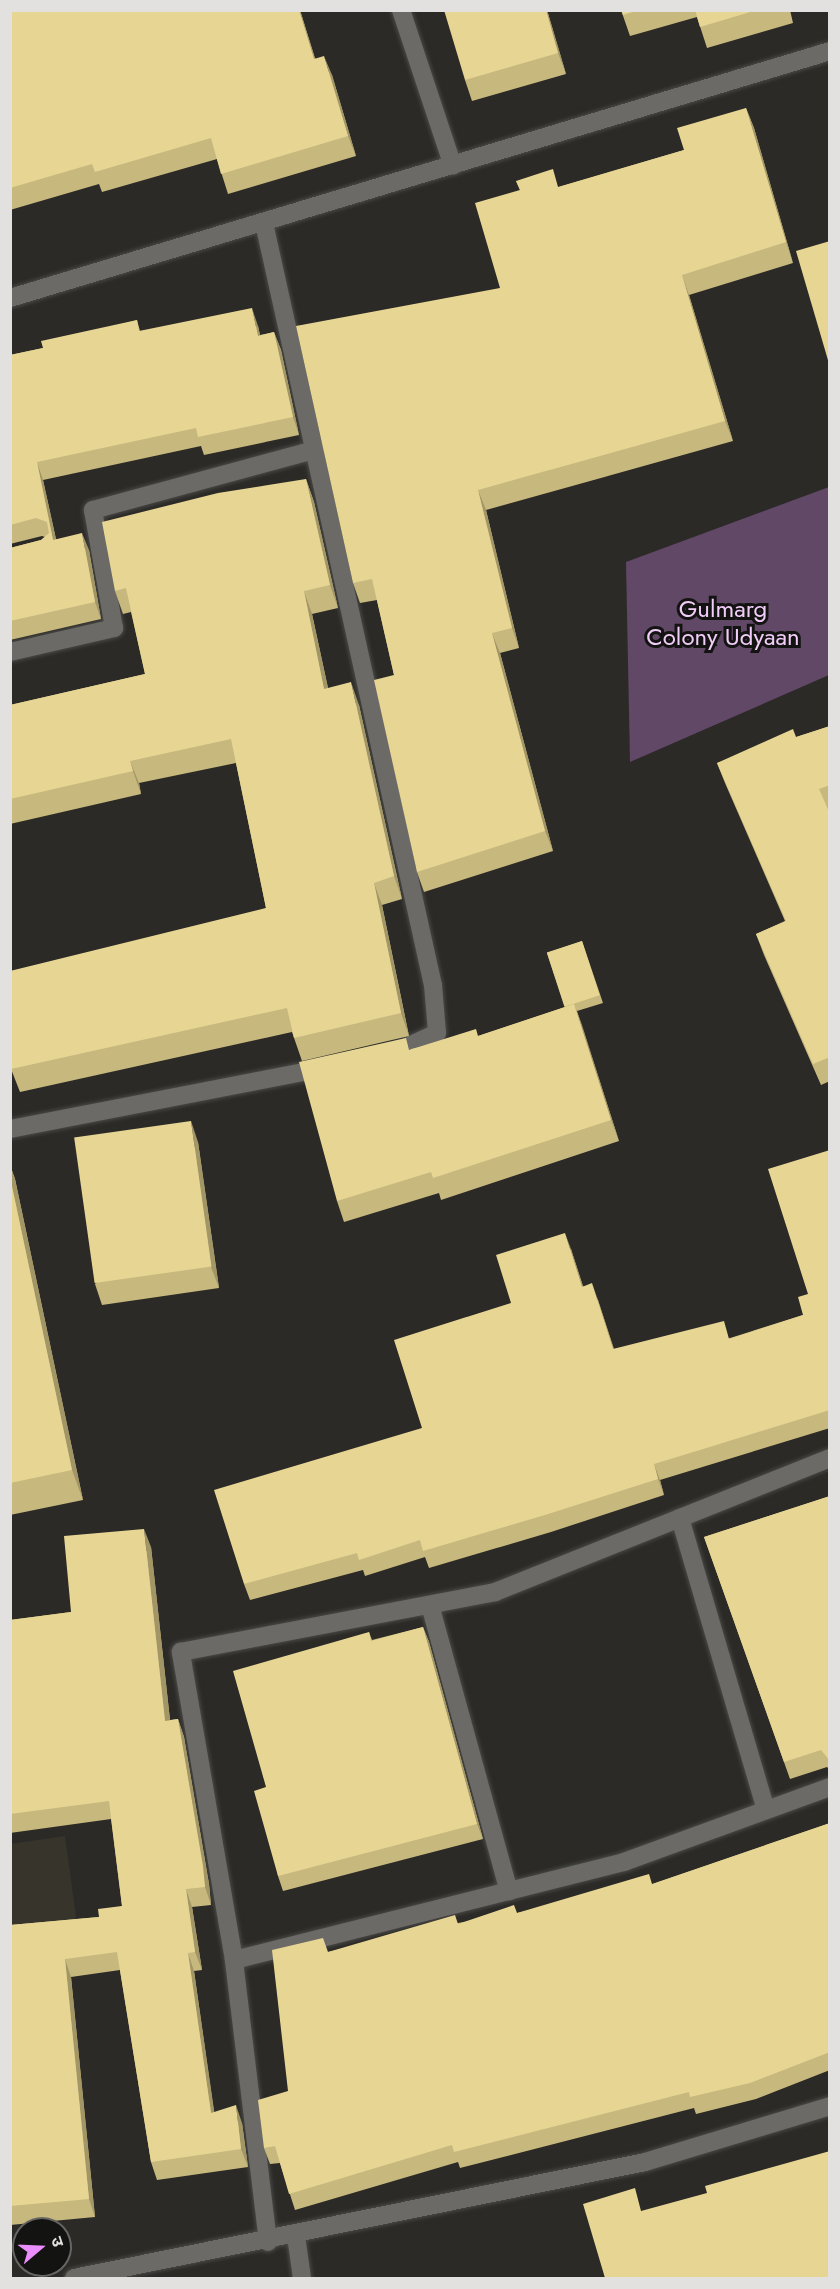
<!DOCTYPE html>
<meta charset="utf-8">
<style>
body{margin:0}
#map{position:relative;width:840px;height:2289px;overflow:hidden;background:#2b2a27;font-family:Jost,"Noto Sans Devanagari",sans-serif}
div>[style]{position:absolute}
.built>*{inset:0;background:#36342b}
.green>*{inset:0;background:#614867}
.roads{filter:drop-shadow(0 0 2px #494946) drop-shadow(0 0 2px #494946)}
.street>*{height:18px;margin:-9px;padding:0 9px;transform-origin:9px;border-radius:9px;background:#6b6a67}
.wall>*{inset:0;background:#c7b87e}
.shaded-wall>*{inset:0;background:#a29667}
.building>*{inset:0;background:#e7d693;transform-origin:0 0}
span{translate:-50% -50%;white-space:nowrap;text-align:center;line-height:1.15;-webkit-text-stroke:6px #131311;paint-order:stroke}
.park-label{font-size:24px;color:#f2cdf9}
.frame{position:absolute;inset:0;border:12px solid #e2e1e0;pointer-events:none}
.north{position:absolute;left:12px;top:2217px;width:60px;height:60px;box-sizing:border-box;background:#131311;border:2px solid #666564;border-radius:50%;rotate:71deg;font-size:16px;font-weight:700;line-height:24px;text-align:center;color:#e2e1e0}
.north::after{content:'';display:block;margin:auto;width:21px;height:27px;background:#ea8dfd;clip-path:polygon(50% 0,100% 100%,50% 72%,0 100%)}
</style>
<div id="map">
<div class="built">
<i style="clip-path:polygon(65px 1836px,78px 1931px,11px 1940px,10px 1844px)"></i>
</div>
<div class="green">
<i style="clip-path:polygon(829px 487px,829px 675px,630px 762px,626px 562px)"></i>
</div>
<div class="roads">
<div class="street">
<i style="left:401px;top:10px;width:164px;rotate:71.6deg"></i>
<i style="left:264px;top:223px;width:781px;rotate:77.5deg"></i>
<i style="left:433px;top:985px;width:48px;rotate:85.2deg"></i>
<i style="left:437px;top:1033px;width:53px;rotate:155.4deg"></i>
<i style="left:10px;top:298px;width:856px;rotate:-16.76deg"></i>
<i style="left:10px;top:652px;width:107px;rotate:-13deg"></i>
<i style="left:114px;top:628px;width:120px;rotate:-100.1deg"></i>
<i style="left:93px;top:510px;width:232px;rotate:-15.2deg"></i>
<i style="left:10px;top:1129px;width:320px;rotate:-11deg"></i>
<i style="left:680px;top:1518px;width:304px;rotate:73.6deg"></i>
<i style="left:430px;top:1605px;width:297px;rotate:74.6deg"></i>
<i style="left:234px;top:1960px;width:402px;rotate:-14.1deg"></i>
<i style="left:624px;top:1862px;width:219px;rotate:-20deg"></i>
<i style="left:296px;top:2236px;width:42px;rotate:81.9deg"></i>
<i style="left:268px;top:2242px;width:284px;rotate:-96.9deg"></i>
<i style="left:234px;top:1960px;width:313px;rotate:-99.8deg"></i>
<i style="left:181px;top:1652px;width:320px;rotate:-10.8deg"></i>
<i style="left:495px;top:1592px;width:361px;rotate:-21.8deg"></i>
<i style="left:74px;top:2278px;width:583px;rotate:-11.48deg"></i>
<i style="left:645px;top:2162px;width:193px;rotate:-16.8deg"></i>
</div>
</div>
<div class="wall">
<i style="clip-path:polygon(10px 10px,300px 10px,315px 58px,332px 75px,356px 156px,228px 194px,217px 159px,102px 192px,99px 184px,10px 210px)"></i>
<i style="clip-path:polygon(547px 10px,566px 74px,472px 101px,465px 80px)"></i>
<i style="clip-path:polygon(621px 10px,790px 10px,793px 23px,707px 48px,697px 17px,630px 36px)"></i>
<i style="clip-path:polygon(746px 108px,754px 128px,793px 263px,689px 295px,733px 441px,486px 510px,519px 648px,500px 653px,553px 851px,424px 892px,417px 872px,394px 675px,377px 600px,360px 603px,353px 583px,500px 288px,520px 190px,516px 181px,559px 187px,684px 150px)"></i>
<i style="clip-path:polygon(137px 320px,140px 331px,258px 326px,260px 335px,274px 332px,281px 350px,299px 435px,204px 455px,201px 446px,43px 480px,56px 539px,89px 550px,101px 619px,10px 640px,10px 548px,41px 540px,45px 537px,42px 536px,10px 544px,10px 355px,43px 348px)"></i>
<i style="clip-path:polygon(306px 479px,314px 502px,338px 608px,312px 614px,328px 688px,359px 705px,402px 899px,382px 905px,409px 1036px,302px 1061px,292px 1032px,20px 1092px,11px 1069px,266px 908px,236px 763px,139px 783px,141px 794px,10px 824px,10px 705px,145px 674px,131px 612px,123px 614px,115px 591px)"></i>
<i style="clip-path:polygon(830px 726px,830px 809px,827px 809px,830px 814px,830px 1081px,821px 1085px,764px 955px,756px 934px,785px 921px,725px 783px,717px 763px)"></i>
<i style="clip-path:polygon(582px 941px,603px 1003px,577px 1011px,619px 1141px,441px 1200px,439px 1193px,344px 1222px,337px 1201px,411px 1049px,478px 1036px,565px 1007px,547px 953px)"></i>
<i style="clip-path:polygon(198px 1142px,219px 1288px,102px 1305px,95px 1284px)"></i>
<i style="clip-path:polygon(830px 1150px,830px 1428px,660px 1480px,664px 1495px,551px 1532px,429px 1568px,425px 1557px,365px 1576px,363px 1570px,250px 1600px,244px 1584px,422px 1428px,511px 1303px,571px 1249px,583px 1286px,598px 1300px,614px 1349px,730px 1338px,803px 1315px,808px 1294px)"></i>
<i style="clip-path:polygon(10px 1165px,15px 1179px,83px 1500px,10px 1515px)"></i>
<i style="clip-path:polygon(830px 1496px,830px 1770px,827px 1767px,790px 1779px,704px 1537px)"></i>
<i style="clip-path:polygon(151px 1547px,170px 1720px,178px 1719px,184px 1737px,209px 1884px,211px 1905px,192px 1907px,202px 1970px,194px 1971px,214px 2112px,242px 2123px,248px 2167px,157px 2180px,151px 2162px,120px 1970px,71px 1977px,95px 2217px,10px 2225px,10px 1925px,99px 1917px,122px 1906px,111px 1819px,10px 1833px,10px 1620px,71px 1612px)"></i>
<i style="clip-path:polygon(423px 1627px,429px 1642px,483px 1839px,283px 1891px,278px 1876px,266px 1787px,369px 1632px,372px 1640px)"></i>
<i style="clip-path:polygon(830px 1823px,830px 2070px,756px 2099px,696px 2114px,694px 2108px,460px 2168px,458px 2162px,295px 2210px,280px 2163px,270px 2164px,264px 2148px,288px 2091px,328px 1952px,458px 1923px,517px 1913px,653px 1884px)"></i>
</div>
<div class="shaded-wall">
<i style="clip-path:polygon(299px 10px,300px 10px,321px 79px,314px 59px)"></i>
<i style="clip-path:polygon(546px 10px,547px 10px,566px 74px,558px 53px)"></i>
<i style="clip-path:polygon(324px 56px,332px 75px,356px 156px,348px 136px)"></i>
<i style="clip-path:polygon(746px 108px,754px 128px,793px 263px,786px 242px)"></i>
<i style="clip-path:polygon(682px 275px,689px 295px,733px 441px,725px 421px)"></i>
<i style="clip-path:polygon(252px 308px,258px 326px,264px 353px,258px 336px)"></i>
<i style="clip-path:polygon(274px 332px,281px 350px,299px 435px,293px 417px)"></i>
<i style="clip-path:polygon(37px 462px,43px 480px,60px 558px,53px 540px)"></i>
<i style="clip-path:polygon(306px 479px,314px 502px,338px 608px,330px 585px)"></i>
<i style="clip-path:polygon(478px 490px,486px 510px,519px 648px,512px 628px)"></i>
<i style="clip-path:polygon(82px 533px,89px 550px,101px 619px,95px 602px)"></i>
<i style="clip-path:polygon(304px 591px,312px 614px,333px 711px,324px 689px)"></i>
<i style="clip-path:polygon(492px 633px,500px 653px,553px 851px,545px 831px)"></i>
<i style="clip-path:polygon(351px 682px,359px 705px,402px 899px,394px 876px)"></i>
<i style="clip-path:polygon(130px 761px,139px 783px,141px 794px,133px 771px)"></i>
<i style="clip-path:polygon(374px 883px,382px 905px,409px 1036px,401px 1013px)"></i>
<i style="clip-path:polygon(574px 1004px,582px 1025px,619px 1141px,611px 1120px)"></i>
<i style="clip-path:polygon(191px 1121px,198px 1142px,219px 1288px,211px 1267px)"></i>
<i style="clip-path:polygon(10px 1165px,15px 1179px,83px 1500px,72px 1470px,10px 1177px)"></i>
<i style="clip-path:polygon(565px 1233px,571px 1249px,588px 1303px,582px 1287px)"></i>
<i style="clip-path:polygon(592px 1283px,598px 1300px,619px 1366px,613px 1349px)"></i>
<i style="clip-path:polygon(654px 1464px,660px 1480px,664px 1495px,658px 1479px)"></i>
<i style="clip-path:polygon(144px 1529px,151px 1547px,172px 1738px,165px 1721px)"></i>
<i style="clip-path:polygon(423px 1627px,429px 1642px,483px 1839px,477px 1824px)"></i>
<i style="clip-path:polygon(178px 1719px,184px 1737px,209px 1884px,211px 1905px,205px 1887px)"></i>
<i style="clip-path:polygon(186px 1889px,192px 1907px,202px 1970px,195px 1952px)"></i>
<i style="clip-path:polygon(188px 1953px,194px 1971px,217px 2131px,211px 2113px)"></i>
<i style="clip-path:polygon(65px 1959px,71px 1977px,95px 2217px,89px 2199px)"></i>
<i style="clip-path:polygon(236px 2105px,242px 2123px,248px 2167px,241px 2149px)"></i>
</div>
<div class="building">
<i style="clip-path:polygon(10px 10px,299px 10px,314px 59px,324px 56px,348px 136px,221px 174px,211px 138px,95px 172px,92px 164px,10px 188px)"></i>
<i style="clip-path:polygon(444px 10px,546px 10px,558px 53px,465px 80px)"></i>
<i style="clip-path:polygon(621px 10px,639px 10px,623px 15px)"></i>
<i style="clip-path:polygon(695px 10px,757px 10px,700px 27px)"></i>
<i style="clip-path:polygon(746px 108px,786px 242px,682px 275px,725px 421px,478px 490px,512px 628px,492px 633px,545px 831px,417px 872px,374px 680px,394px 675px,372px 579px,353px 583px,296px 326px,500px 288px,475px 203px,520px 190px,516px 181px,553px 169px,558px 187px,684px 150px,677px 128px)"></i>
<i style="clip-path:polygon(830px 241px,830px 367px,796px 251px)"></i>
<i style="clip-path:polygon(252px 308px,258px 336px,274px 332px,293px 417px,198px 437px,196px 428px,37px 462px,53px 540px,82px 533px,95px 602px,10px 621px,10px 548px,41px 540px,49px 533px,47px 522px,36px 518px,10px 525px,10px 355px,43px 348px,41px 341px,137px 320px,139px 331px)"></i>
<i style="clip-path:polygon(306px 479px,330px 585px,304px 591px,324px 689px,351px 682px,394px 876px,374px 883px,401px 1013px,294px 1038px,287px 1008px,11px 1069px,10px 971px,266px 908px,231px 739px,130px 761px,133px 771px,10px 799px,10px 705px,145px 674px,126px 588px,115px 591px,102px 522px,218px 493px)"></i>
<i style="clip-path:polygon(830px 726px,830px 785px,819px 789px,830px 814px,830px 1057px,813px 1064px,756px 934px,786px 921px,717px 763px,793px 729px,796px 737px)"></i>
<i style="left:582px;top:941px;width:57px;height:37px;rotate:72deg"></i>
<i style="clip-path:polygon(574px 1004px,611px 1120px,433px 1178px,431px 1172px,337px 1201px,299px 1062px,406px 1038px,409px 1050px,476px 1029px,478px 1036px)"></i>
<i style="left:191px;top:1121px;width:147px;height:118px;rotate:82deg"></i>
<i style="clip-path:polygon(830px 1150px,830px 1410px,654px 1464px,658px 1479px,545px 1515px,423px 1551px,420px 1540px,359px 1560px,357px 1553px,244px 1584px,214px 1490px,422px 1428px,394px 1340px,511px 1303px,496px 1255px,565px 1233px,582px 1287px,592px 1283px,613px 1349px,724px 1321px,729px 1339px,803px 1315px,798px 1297px,808px 1294px,768px 1169px)"></i>
<i style="clip-path:polygon(10px 1177px,72px 1470px,10px 1483px)"></i>
<i style="clip-path:polygon(830px 1496px,830px 1761px,821px 1750px,784px 1762px,704px 1537px)"></i>
<i style="clip-path:polygon(144px 1529px,165px 1721px,178px 1719px,203px 1866px,205px 1887px,186px 1889px,195px 1952px,188px 1953px,211px 2113px,236px 2105px,241px 2149px,151px 2162px,117px 1952px,65px 1959px,89px 2199px,10px 2206px,10px 1925px,99px 1917px,98px 1909px,122px 1906px,109px 1801px,10px 1814px,10px 1620px,71px 1612px,64px 1536px)"></i>
<i style="clip-path:polygon(423px 1627px,477px 1824px,278px 1876px,254px 1791px,266px 1787px,233px 1671px,369px 1632px,371px 1641px)"></i>
<i style="clip-path:polygon(830px 1823px,830px 2052px,750px 2083px,690px 2097px,689px 2092px,454px 2152px,452px 2145px,289px 2194px,275px 2146px,264px 2148px,258px 2100px,288px 2091px,272px 1950px,323px 1938px,328px 1952px,455px 1915px,458px 1924px,514px 1905px,517px 1913px,649px 1874px,652px 1884px)"></i>
<i style="clip-path:polygon(830px 2151px,830px 2278px,605px 2278px,583px 2204px,635px 2188px,641px 2211px,707px 2193px,705px 2186px)"></i>
</div>
<div class="park-label">
<span style="left:723px;top:623px">Gulmarg<br>Colony Udyaan</span>
</div>
<div class="frame"></div>
<div class="north">उ</div>
</div>
